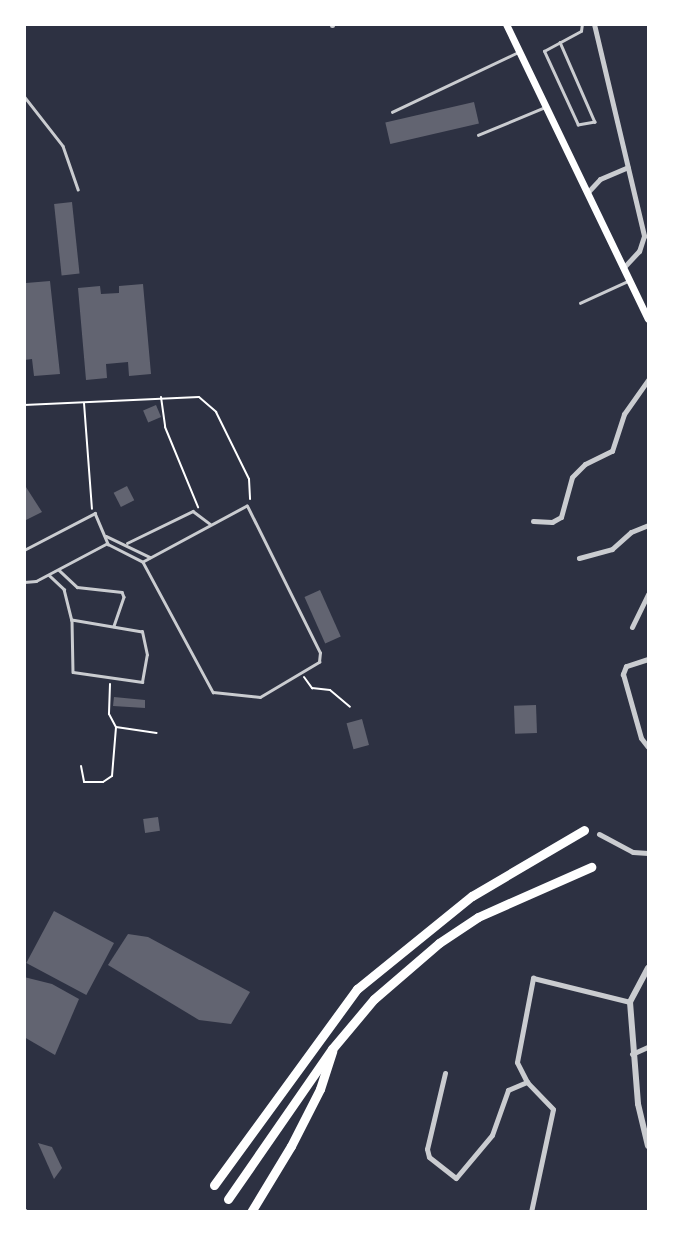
<!DOCTYPE html>
<style>
body{margin:0}
#map{position:relative;width:673px;height:1236px;overflow:hidden;background:#2d3142;font-family:Montserrat,sans-serif}
div>[style]{position:absolute}
.building>*{inset:0;background:#626471;transform-origin:0 0}
.path>*{height:2px;margin:-1px;padding:0 1px;transform-origin:1px;border-radius:1px;background:#fff}
.service>*{height:2.5px;margin:-1.25px;padding:0 1.25px;transform-origin:1.25px;border-radius:1.25px;background:#caccd0}
.minor>*{height:5px;margin:-2.5px;padding:0 2.5px;transform-origin:2.5px;border-radius:2.5px;background:#caccd0}
.tertiary>*{height:6px;margin:-3px;padding:0 3px;transform-origin:3px;border-radius:3px;background:#caccd0}
.secondary>*{height:7px;margin:-3.5px;padding:0 3.5px;transform-origin:3.5px;border-radius:3.5px;background:#fff}
.motorway>*{height:9px;margin:-4.5px;padding:0 4.5px;transform-origin:4.5px;border-radius:4.5px;background:#fff}
span{translate:-50% -50%;white-space:nowrap;text-align:center;line-height:1.15;-webkit-text-stroke:6px #fff;paint-order:stroke}
.frame{position:absolute;inset:0;border:26px solid #fff;pointer-events:none}
</style>
<div id="map">
<div class="building">
<i style="left:474px;top:102px;width:22px;height:91px;rotate:77deg"></i>
<i style="left:72px;top:202px;width:72px;height:18px;rotate:84deg"></i>
<i style="clip-path:polygon(50px 281px,60px 374px,34px 376px,32px 359px,24px 360px,26px 283px)"></i>
<i style="clip-path:polygon(143px 284px,151px 374px,129px 376px,128px 362px,106px 364px,107px 378px,86px 380px,78px 288px,100px 286px,101px 294px,119px 293px,119px 286px)"></i>
<i style="left:156px;top:405px;width:13px;height:14px;rotate:67deg"></i>
<i style="clip-path:polygon(24px 484px,42px 512px,24px 521px)"></i>
<i style="left:127px;top:486px;width:16px;height:15px;rotate:63deg"></i>
<i style="left:320px;top:590px;width:51px;height:17px;rotate:66deg"></i>
<i style="clip-path:polygon(114px 697px,145px 700px,145px 708px,113px 706px)"></i>
<i style="left:536px;top:705px;width:28px;height:22px;rotate:88deg"></i>
<i style="left:362px;top:719px;width:27px;height:16px;rotate:75deg"></i>
<i style="left:158px;top:817px;width:14px;height:15px;rotate:82deg"></i>
<i style="left:54px;top:911px;width:68px;height:59px;rotate:28deg"></i>
<i style="clip-path:polygon(128px 934px,148px 937px,250px 992px,231px 1024px,199px 1020px,108px 965px)"></i>
<i style="clip-path:polygon(24px 977px,52px 984px,79px 999px,55px 1055px,24px 1037px)"></i>
<i style="clip-path:polygon(38px 1143px,52px 1147px,62px 1168px,54px 1179px)"></i>
</div>
<div class="path">
<i style="left:161px;top:397px;width:30px;rotate:82deg"></i>
<i style="left:165px;top:427px;width:87px;rotate:67.6deg"></i>
<i style="left:84px;top:403px;width:106px;rotate:85.7deg"></i>
<i style="left:24px;top:405px;width:175px;rotate:-2.6deg"></i>
<i style="left:199px;top:397px;width:23px;rotate:41deg"></i>
<i style="left:216px;top:412px;width:75px;rotate:63.8deg"></i>
<i style="left:249px;top:479px;width:20px;rotate:87deg"></i>
<i style="left:304px;top:677px;width:14px;rotate:54deg"></i>
<i style="left:312px;top:688px;width:18px;rotate:6deg"></i>
<i style="left:330px;top:690px;width:26px;rotate:40deg"></i>
<i style="left:110px;top:684px;width:30px;rotate:92deg"></i>
<i style="left:109px;top:714px;width:15px;rotate:62deg"></i>
<i style="left:116px;top:727px;width:41px;rotate:8.3deg"></i>
<i style="left:81px;top:766px;width:16px;rotate:79deg"></i>
<i style="left:84px;top:782px;width:19px"></i>
<i style="left:103px;top:782px;width:11px;rotate:-34deg"></i>
<i style="left:112px;top:776px;width:49px;rotate:-85.3deg"></i>
</div>
<div class="service">
<i style="left:560px;top:42px;width:87px;rotate:66.4deg"></i>
<i style="left:595px;top:122px;width:17px;rotate:170deg"></i>
<i style="left:578px;top:125px;width:81px;rotate:-114.7deg"></i>
<i style="left:544px;top:51px;width:42px;rotate:-28.4deg"></i>
<i style="left:581px;top:31px;width:7px;rotate:-82deg"></i>
<i style="left:24px;top:96px;width:63px;rotate:52deg"></i>
<i style="left:63px;top:146px;width:46px;rotate:70.8deg"></i>
<i style="left:392px;top:112px;width:137px;rotate:-25.4deg"></i>
<i style="left:478px;top:135px;width:70px;rotate:-22.6deg"></i>
<i style="left:580px;top:303px;width:53px;rotate:-24.6deg"></i>
<i style="left:106px;top:536px;width:49px;rotate:25.5deg"></i>
<i style="left:127px;top:543px;width:73px;rotate:-25.9deg"></i>
<i style="left:193px;top:511px;width:21px;rotate:37deg"></i>
<i style="left:24px;top:550px;width:80px;rotate:-27.5deg"></i>
<i style="left:95px;top:513px;width:34px;rotate:67deg"></i>
<i style="left:108px;top:544px;width:39px;rotate:27deg"></i>
<i style="left:143px;top:562px;width:148px;rotate:61.7deg"></i>
<i style="left:213px;top:692px;width:47px;rotate:6.1deg"></i>
<i style="left:260px;top:697px;width:69px;rotate:-30.7deg"></i>
<i style="left:319px;top:662px;width:9px;rotate:-84deg"></i>
<i style="left:320px;top:653px;width:164px;rotate:-116.4deg"></i>
<i style="left:247px;top:506px;width:118px;rotate:151.7deg"></i>
<i style="left:59px;top:570px;width:25px;rotate:43deg"></i>
<i style="left:77px;top:587px;width:45px;rotate:6.3deg"></i>
<i style="left:122px;top:592px;width:5px;rotate:68deg"></i>
<i style="left:124px;top:597px;width:31px;rotate:109deg"></i>
<i style="left:49px;top:575px;width:21px;rotate:43deg"></i>
<i style="left:64px;top:589px;width:32px;rotate:76deg"></i>
<i style="left:72px;top:620px;width:52px;rotate:88.9deg"></i>
<i style="left:73px;top:672px;width:70px;rotate:8.2deg"></i>
<i style="left:142px;top:682px;width:27px;rotate:-80deg"></i>
<i style="left:147px;top:655px;width:24px;rotate:-102deg"></i>
<i style="left:142px;top:632px;width:71px;rotate:-170.3deg"></i>
<i style="left:24px;top:582px;width:12px;rotate:-5deg"></i>
<i style="left:36px;top:581px;width:79px;rotate:-27.9deg"></i>
</div>
<div class="minor">
<i style="left:594px;top:24px;width:218px;rotate:76.7deg"></i>
<i style="left:644px;top:236px;width:16px;rotate:108deg"></i>
<i style="left:639px;top:251px;width:21px;rotate:133deg"></i>
<i style="left:332px;top:25px;width:1px;rotate:-90deg"></i>
<i style="left:587px;top:193px;width:19px;rotate:-47deg"></i>
<i style="left:600px;top:179px;width:30px;rotate:-23deg"></i>
<i style="left:533px;top:521px;width:19px;rotate:3deg"></i>
<i style="left:552px;top:522px;width:10px;rotate:-29deg"></i>
<i style="left:561px;top:517px;width:41px;rotate:-74.6deg"></i>
<i style="left:572px;top:477px;width:18px;rotate:-45deg"></i>
<i style="left:585px;top:464px;width:30px;rotate:-26deg"></i>
<i style="left:612px;top:451px;width:39px;rotate:-72deg"></i>
<i style="left:624px;top:414px;width:42px;rotate:-54.8deg"></i>
<i style="left:579px;top:558px;width:34px;rotate:-15deg"></i>
<i style="left:612px;top:549px;width:25px;rotate:-42deg"></i>
<i style="left:631px;top:532px;width:18px;rotate:-22deg"></i>
<i style="left:632px;top:627px;width:37px;rotate:-64deg"></i>
<i style="left:648px;top:659px;width:23px;rotate:162deg"></i>
<i style="left:626px;top:666px;width:9px;rotate:111deg"></i>
<i style="left:623px;top:674px;width:66px;rotate:74.3deg"></i>
<i style="left:641px;top:738px;width:11px;rotate:52deg"></i>
<i style="left:599px;top:834px;width:38px;rotate:28deg"></i>
<i style="left:633px;top:852px;width:15px;rotate:4deg"></i>
<i style="left:632px;top:1054px;width:17px;rotate:-24deg"></i>
<i style="left:445px;top:1073px;width:78px;rotate:103.3deg"></i>
<i style="left:427px;top:1149px;width:8px;rotate:76deg"></i>
<i style="left:429px;top:1157px;width:34px;rotate:38deg"></i>
<i style="left:456px;top:1178px;width:56px;rotate:-50.1deg"></i>
<i style="left:492px;top:1135px;width:48px;rotate:-70.4deg"></i>
<i style="left:508px;top:1090px;width:21px;rotate:-23deg"></i>
<i style="left:531px;top:1212px;width:105px;rotate:-77.9deg"></i>
<i style="left:553px;top:1109px;width:37px;rotate:-134deg"></i>
<i style="left:527px;top:1082px;width:22px;rotate:-117deg"></i>
<i style="left:517px;top:1062px;width:86px;rotate:-79.2deg"></i>
<i style="left:533px;top:978px;width:100px;rotate:13.9deg"></i>
</div>
<div class="tertiary">
<i style="left:648px;top:968px;width:38px;rotate:118deg"></i>
<i style="left:630px;top:1002px;width:102px;rotate:85.5deg"></i>
<i style="left:638px;top:1104px;width:43px;rotate:76.6deg"></i>
<i style="left:24px;top:1211px;width:1px;rotate:45deg"></i>
</div>
<div class="secondary">
<i style="left:506px;top:24px;width:327px;rotate:64.3deg"></i>
</div>
<div class="motorway">
<i style="left:214px;top:1185px;width:243px;rotate:-53.9deg"></i>
<i style="left:357px;top:989px;width:148px;rotate:-39deg"></i>
<i style="left:472px;top:896px;width:130px;rotate:-30.5deg"></i>
<i style="left:228px;top:1199px;width:183px;rotate:-55.3deg"></i>
<i style="left:332px;top:1049px;width:65px;rotate:-50deg"></i>
<i style="left:374px;top:999px;width:86px;rotate:-40.7deg"></i>
<i style="left:439px;top:943px;width:47px;rotate:-33.7deg"></i>
<i style="left:478px;top:917px;width:124px;rotate:-23.9deg"></i>
<i style="left:251px;top:1212px;width:77px;rotate:-58.8deg"></i>
<i style="left:291px;top:1146px;width:64px;rotate:-63deg"></i>
<i style="left:320px;top:1089px;width:40px;rotate:-72deg"></i>
</div>
<div class="frame"></div>
</div>
